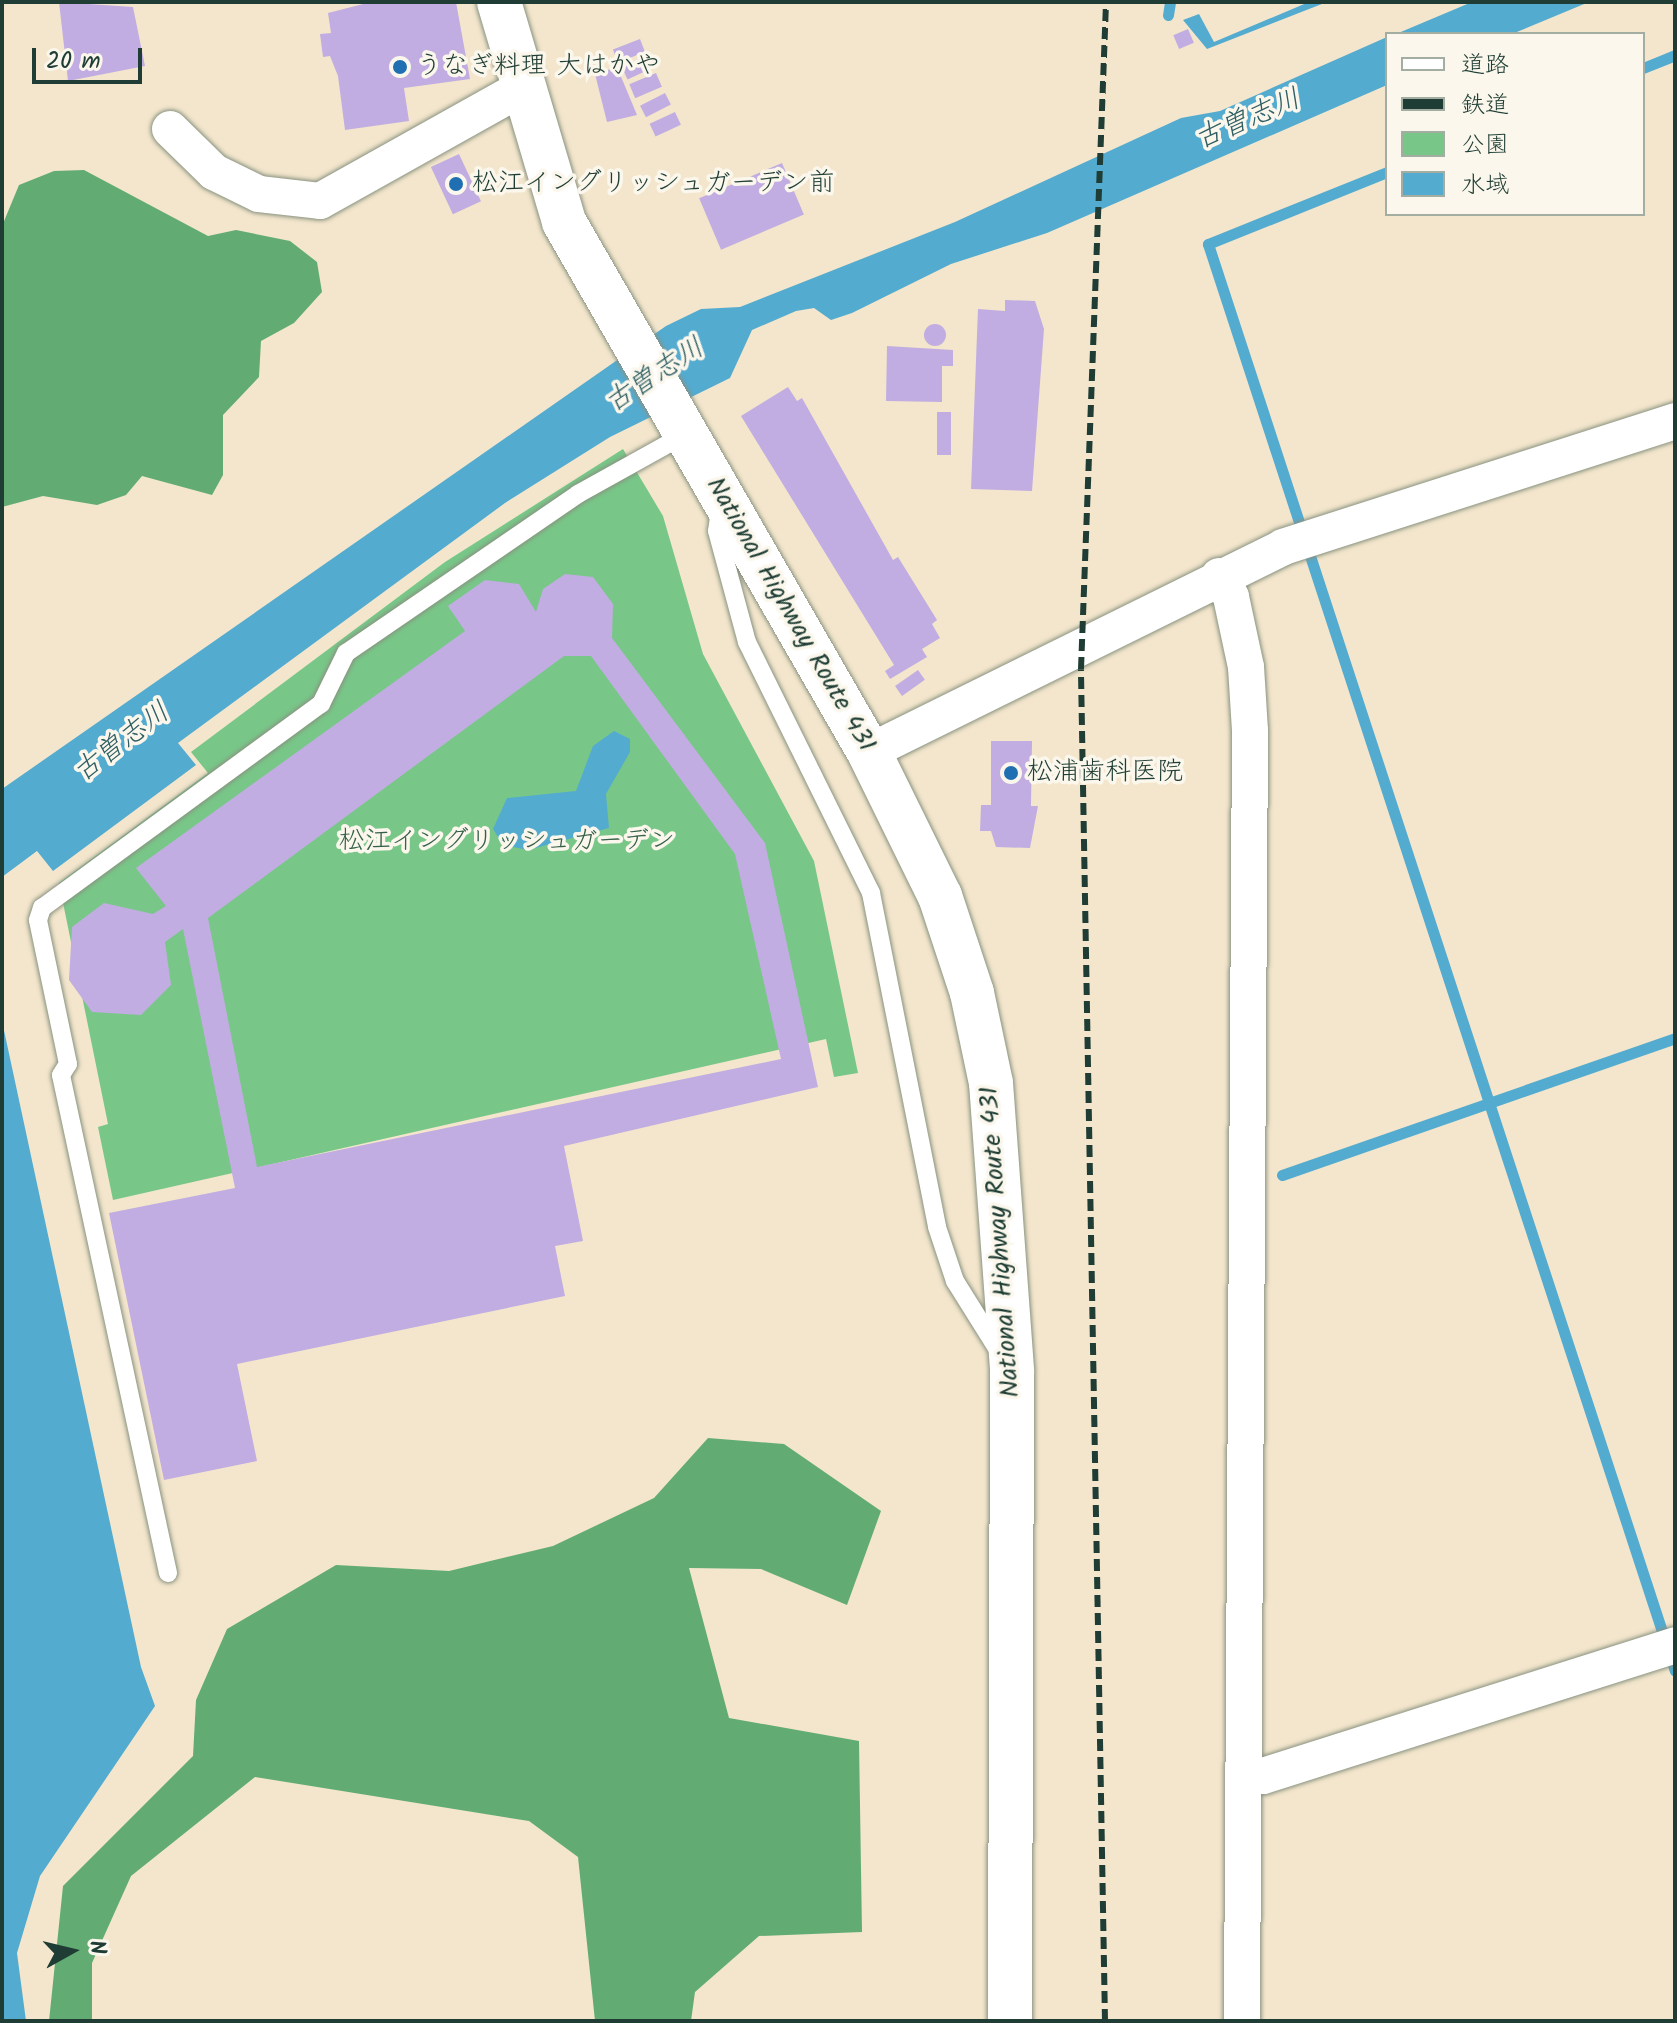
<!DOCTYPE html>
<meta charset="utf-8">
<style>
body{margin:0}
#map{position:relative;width:1677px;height:2023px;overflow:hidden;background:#f3e6cc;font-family:Kalam,"Klee One",sans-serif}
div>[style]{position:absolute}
.green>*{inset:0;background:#78c788}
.forest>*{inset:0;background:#62ac74}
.water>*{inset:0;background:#53abd0}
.stream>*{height:11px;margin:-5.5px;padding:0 5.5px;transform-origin:5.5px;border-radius:5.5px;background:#53abd0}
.building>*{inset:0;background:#c1ade1;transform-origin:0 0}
.round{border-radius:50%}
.roads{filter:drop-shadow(0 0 2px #899280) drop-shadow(0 0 2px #899280)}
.lane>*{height:18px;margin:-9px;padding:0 9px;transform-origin:9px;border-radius:9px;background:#fff}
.street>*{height:36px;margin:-18px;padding:0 18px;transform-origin:18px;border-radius:18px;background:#fff}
.highway>*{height:44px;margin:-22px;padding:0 22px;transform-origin:22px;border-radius:22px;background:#fff}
.rail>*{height:6px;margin-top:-3px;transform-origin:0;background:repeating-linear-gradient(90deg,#1f3d34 0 12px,transparent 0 18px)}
.dots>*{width:22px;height:22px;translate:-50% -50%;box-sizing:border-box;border:4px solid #fbf7ec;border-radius:50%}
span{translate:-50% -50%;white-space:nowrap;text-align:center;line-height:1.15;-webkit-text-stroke:7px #fbf7ec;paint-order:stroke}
.poi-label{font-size:26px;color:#1f3d34}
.left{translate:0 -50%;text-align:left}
.street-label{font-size:26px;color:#1f3d34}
.park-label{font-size:26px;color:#356049}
.water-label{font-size:28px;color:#2f5e63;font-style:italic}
.frame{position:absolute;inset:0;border:4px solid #1f3d34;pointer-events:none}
.legend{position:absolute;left:1385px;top:32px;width:260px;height:184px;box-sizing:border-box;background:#fbf7ec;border:2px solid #a3ada2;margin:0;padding:10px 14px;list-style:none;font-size:24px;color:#1f3d34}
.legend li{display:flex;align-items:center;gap:16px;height:40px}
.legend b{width:40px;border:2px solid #a3ada2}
.north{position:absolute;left:32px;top:1911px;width:80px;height:80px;-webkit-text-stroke:6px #fbf7ec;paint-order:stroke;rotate:82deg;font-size:22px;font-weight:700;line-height:32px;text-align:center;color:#1f3d34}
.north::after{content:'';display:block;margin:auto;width:28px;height:36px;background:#1f3d34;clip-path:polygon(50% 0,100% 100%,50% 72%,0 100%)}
.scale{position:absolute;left:32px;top:48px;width:110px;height:36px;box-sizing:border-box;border:4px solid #1f3d34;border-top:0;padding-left:10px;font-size:24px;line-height:28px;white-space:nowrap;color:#1f3d34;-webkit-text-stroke:6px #fbf7ec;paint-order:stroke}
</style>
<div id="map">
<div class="green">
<i style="clip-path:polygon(623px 449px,663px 516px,703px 654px,814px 861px,858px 1073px,834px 1077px,826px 1039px,113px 1200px,98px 1127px,108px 1124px,59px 883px,208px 773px,191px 752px,445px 562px)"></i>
</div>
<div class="forest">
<i style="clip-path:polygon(84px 170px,208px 236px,236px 230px,290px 241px,317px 262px,322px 292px,294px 323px,261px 341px,259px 377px,223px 415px,223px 475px,212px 495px,142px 476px,126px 495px,97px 505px,43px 496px,2px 507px,2px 226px,19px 185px,54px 171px)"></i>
<i style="clip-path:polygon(708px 1438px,784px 1444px,881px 1511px,847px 1605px,761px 1569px,689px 1568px,729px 1718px,859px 1741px,862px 1932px,759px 1936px,695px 1992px,691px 2021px,595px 2021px,578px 1857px,529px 1821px,255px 1777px,131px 1876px,92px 1963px,92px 2021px,49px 2021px,63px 1886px,193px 1756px,196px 1700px,227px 1629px,336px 1565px,449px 1571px,553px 1546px,654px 1498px)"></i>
</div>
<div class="water">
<i style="clip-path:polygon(1309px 2px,1327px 2px,1207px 49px,1183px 20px,1199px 14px,1214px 42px)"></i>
<i style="clip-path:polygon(1472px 2px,1589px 2px,1512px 34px,1396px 34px)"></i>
<i style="clip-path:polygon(1387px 37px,1387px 85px,1047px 233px,951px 264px,852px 313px,831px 320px,814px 308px,796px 311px,752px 330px,730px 378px,610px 437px,505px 503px,178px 743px,196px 765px,53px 871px,37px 851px,2px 877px,2px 789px,666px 326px,701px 309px,740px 307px,955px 222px,1181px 118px,1220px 111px)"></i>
<i style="clip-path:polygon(614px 731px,630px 739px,630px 752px,606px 794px,609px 828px,528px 850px,503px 845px,493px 829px,507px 798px,576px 791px,593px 746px)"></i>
<i style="clip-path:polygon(2px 1021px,141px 1667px,155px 1706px,40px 1876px,17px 1953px,26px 2021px,2px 2021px)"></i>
</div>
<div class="stream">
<i style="left:1168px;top:15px;width:13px;rotate:-81deg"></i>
<i style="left:1643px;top:68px;width:35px;rotate:-22deg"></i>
<i style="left:1387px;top:172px;width:193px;rotate:158.1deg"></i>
<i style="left:1208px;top:244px;width:1501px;rotate:71.88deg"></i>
<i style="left:1282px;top:1175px;width:416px;rotate:-19.2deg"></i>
</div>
<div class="building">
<i style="clip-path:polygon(59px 2px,133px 7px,145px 66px,68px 81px)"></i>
<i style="clip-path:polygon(371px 2px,456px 2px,470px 79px,404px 88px,409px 121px,345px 130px,338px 76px,330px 56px,323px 57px,320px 34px,331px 33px,328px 13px)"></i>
<i style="left:1188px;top:29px;width:15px;height:16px;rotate:67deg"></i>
<i style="left:640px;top:39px;width:14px;height:29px;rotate:69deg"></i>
<i style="left:647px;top:55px;width:14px;height:28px;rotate:65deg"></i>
<i style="clip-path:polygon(617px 67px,637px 115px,607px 122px,595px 74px)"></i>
<i style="left:656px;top:73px;width:15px;height:29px;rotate:67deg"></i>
<i style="left:665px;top:93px;width:13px;height:28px;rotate:63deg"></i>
<i style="left:675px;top:112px;width:14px;height:28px;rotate:65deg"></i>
<i style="left:459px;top:154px;width:52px;height:31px;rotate:65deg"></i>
<i style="left:782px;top:163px;width:56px;height:90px;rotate:67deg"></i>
<i style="clip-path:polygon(1005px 300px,1035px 301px,1044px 329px,1032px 491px,971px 489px,978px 309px,1005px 311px)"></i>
<i class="round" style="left:924px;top:324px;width:22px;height:22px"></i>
<i style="clip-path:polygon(887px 346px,953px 350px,953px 366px,942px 366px,942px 402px,886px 401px)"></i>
<i style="clip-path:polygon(788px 387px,797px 401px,802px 398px,893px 560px,898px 557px,937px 620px,932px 624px,940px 638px,922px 649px,927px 657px,890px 679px,885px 671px,894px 665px,741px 416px)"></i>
<i style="left:937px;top:412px;width:14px;height:43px"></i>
<i style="clip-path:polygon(evenodd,565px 574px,593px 577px,613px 604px,612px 638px,765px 843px,818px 1087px,564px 1146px,583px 1241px,555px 1246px,565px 1296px,237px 1364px,257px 1461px,164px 1480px,109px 1213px,235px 1188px,183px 929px,165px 942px,171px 985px,141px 1015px,92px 1012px,69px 980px,72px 927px,104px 903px,153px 914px,166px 906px,136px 868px,465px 631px,448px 606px,485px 580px,519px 584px,536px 612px,543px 589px,565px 574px,564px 656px,591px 656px,735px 854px,781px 1059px,257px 1167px,208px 918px,564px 656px)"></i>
<i style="left:918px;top:670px;width:12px;height:28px;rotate:55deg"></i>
<i style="clip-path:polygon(991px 741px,1032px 741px,1031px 806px,1038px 806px,1030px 848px,996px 847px,991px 831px,980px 831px,981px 805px,991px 805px)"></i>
</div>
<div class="roads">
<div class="lane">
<i style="left:720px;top:510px;width:21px;rotate:98deg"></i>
<i style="left:717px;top:531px;width:115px;rotate:74.9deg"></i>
<i style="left:747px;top:642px;width:280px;rotate:63.7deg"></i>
<i style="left:871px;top:893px;width:340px;rotate:78.8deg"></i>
<i style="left:937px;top:1227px;width:57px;rotate:71.6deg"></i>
<i style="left:955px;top:1281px;width:85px;rotate:58deg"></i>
<i style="left:168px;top:1573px;width:509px;rotate:-102.13deg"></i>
<i style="left:61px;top:1075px;width:13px;rotate:-58deg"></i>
<i style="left:68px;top:1064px;width:147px;rotate:-101.8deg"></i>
<i style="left:38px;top:920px;width:13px;rotate:-72deg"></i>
<i style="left:42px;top:908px;width:346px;rotate:-36.2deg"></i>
<i style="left:321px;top:704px;width:57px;rotate:-63.9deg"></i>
<i style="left:346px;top:653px;width:281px;rotate:-34.4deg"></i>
<i style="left:578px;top:494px;width:124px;rotate:-29.1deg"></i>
</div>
<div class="street">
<i style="left:170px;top:129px;width:62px;rotate:44.3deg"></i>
<i style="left:214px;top:172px;width:50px;rotate:26.1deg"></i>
<i style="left:259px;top:194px;width:61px;rotate:6.5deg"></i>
<i style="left:320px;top:201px;width:229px;rotate:-29.2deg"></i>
<i style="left:1219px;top:576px;width:24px;rotate:60deg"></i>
<i style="left:1231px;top:597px;width:72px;rotate:77.9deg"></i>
<i style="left:1246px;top:667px;width:64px;rotate:86.4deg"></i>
<i style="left:1250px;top:731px;width:1290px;rotate:90.36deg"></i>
<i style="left:869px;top:752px;width:462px;rotate:-26.3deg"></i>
<i style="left:1283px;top:547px;width:412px;rotate:-17.8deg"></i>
<i style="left:1245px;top:1774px;width:18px;rotate:6deg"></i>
<i style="left:1263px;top:1776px;width:432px;rotate:-17.6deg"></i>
</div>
<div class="highway">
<i style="left:499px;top:2px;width:229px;rotate:73.5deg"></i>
<i style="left:564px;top:222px;width:611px;rotate:60.08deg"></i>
<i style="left:869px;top:752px;width:161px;rotate:63.8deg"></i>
<i style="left:940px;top:896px;width:102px;rotate:71.7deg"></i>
<i style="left:972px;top:993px;width:92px;rotate:78.1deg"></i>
<i style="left:991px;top:1083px;width:290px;rotate:85.8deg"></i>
<i style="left:1012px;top:1372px;width:649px;rotate:90.18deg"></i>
</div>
</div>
<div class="rail">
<i style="left:1105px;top:2021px;width:1352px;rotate:-91.02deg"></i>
<i style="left:1081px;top:669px;width:667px;rotate:-87.85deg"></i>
</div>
<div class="dots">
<i style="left:400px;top:67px;background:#1f6fb2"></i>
<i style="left:456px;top:184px;background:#1f6fb2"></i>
<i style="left:1011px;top:773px;background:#1f6fb2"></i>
</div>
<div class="poi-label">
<span class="left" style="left:416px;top:67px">うなぎ料理 大はかや</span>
<span class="left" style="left:472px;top:184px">松江イングリッシュガーデン前</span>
<span class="left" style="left:1027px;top:773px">松浦歯科医院</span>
</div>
<div class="street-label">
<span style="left:790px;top:615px;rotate:60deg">National Highway Route 431</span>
<span style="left:1001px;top:1242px;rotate:-94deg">National Highway Route 431</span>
</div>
<div class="park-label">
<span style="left:507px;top:842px">松江イングリッシュガーデン</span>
</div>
<div class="water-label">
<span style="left:1248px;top:120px;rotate:-23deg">古曽志川</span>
<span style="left:655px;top:376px;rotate:-33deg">古曽志川</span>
<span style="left:122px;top:743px;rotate:-37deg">古曽志川</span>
</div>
<div class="frame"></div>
<ul class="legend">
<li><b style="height:10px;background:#fff"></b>道路</li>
<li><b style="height:10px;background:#1f3d34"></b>鉄道</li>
<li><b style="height:22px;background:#78c788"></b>公園</li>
<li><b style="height:22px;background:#53abd0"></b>水域</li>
</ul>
<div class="north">N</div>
<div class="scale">20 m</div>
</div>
